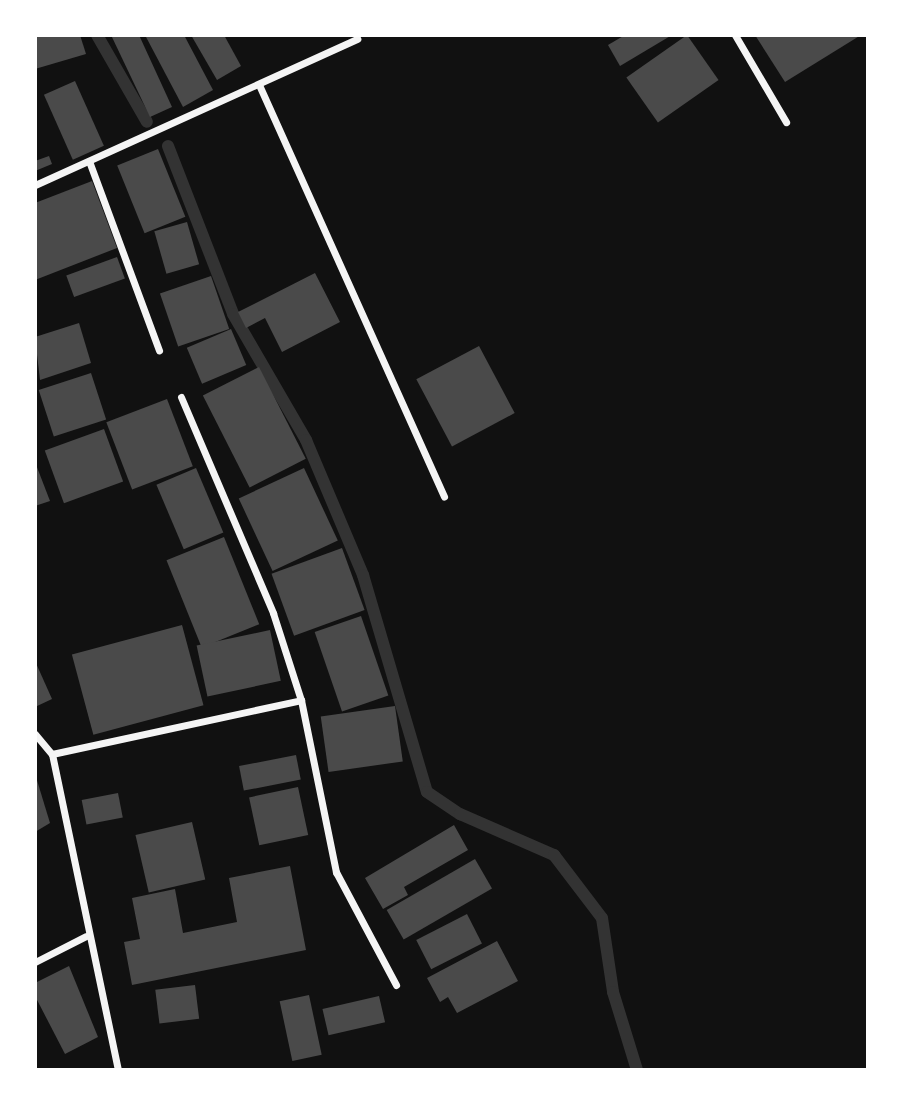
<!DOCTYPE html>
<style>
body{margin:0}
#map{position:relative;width:903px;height:1105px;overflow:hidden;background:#111;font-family:"Alegreya Sans",sans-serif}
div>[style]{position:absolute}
.stream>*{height:12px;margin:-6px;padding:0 6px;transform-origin:6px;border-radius:6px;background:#333}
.building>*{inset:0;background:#4a4a4a;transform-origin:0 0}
.minor>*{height:7px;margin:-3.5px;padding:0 3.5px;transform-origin:3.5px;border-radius:3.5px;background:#f5f5f5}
span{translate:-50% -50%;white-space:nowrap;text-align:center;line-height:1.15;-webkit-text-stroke:6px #fff;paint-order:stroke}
.frame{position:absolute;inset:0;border:37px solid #fff;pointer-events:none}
</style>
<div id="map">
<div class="stream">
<i style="left:97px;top:35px;width:100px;rotate:60.1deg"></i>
<i style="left:168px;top:146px;width:180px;rotate:68.8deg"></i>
<i style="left:233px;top:314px;width:146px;rotate:59.9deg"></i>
<i style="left:306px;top:440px;width:147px;rotate:67.1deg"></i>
<i style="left:363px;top:575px;width:226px;rotate:73.6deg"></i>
<i style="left:427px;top:792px;width:40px;rotate:34deg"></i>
<i style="left:460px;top:814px;width:103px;rotate:23.6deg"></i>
<i style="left:554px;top:855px;width:79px;rotate:52.7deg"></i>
<i style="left:602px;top:918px;width:75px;rotate:81.5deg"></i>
<i style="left:613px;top:992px;width:82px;rotate:72.9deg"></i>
</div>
<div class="building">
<i style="clip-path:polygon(35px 35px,80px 35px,86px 54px,35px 69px)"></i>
<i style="clip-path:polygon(111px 35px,139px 35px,172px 107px,150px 117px)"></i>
<i style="clip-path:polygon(145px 35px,184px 35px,213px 90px,183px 107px)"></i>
<i style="clip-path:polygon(191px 35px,224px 35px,241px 66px,217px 80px)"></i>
<i style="clip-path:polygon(625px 35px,672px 35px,620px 66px,608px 45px)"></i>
<i style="left:687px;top:35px;width:55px;height:74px;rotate:55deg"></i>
<i style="clip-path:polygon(755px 35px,861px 35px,785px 82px)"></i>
<i style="left:75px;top:81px;width:71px;height:34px;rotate:66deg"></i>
<i style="left:158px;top:149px;width:73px;height:44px;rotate:68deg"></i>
<i style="clip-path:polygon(49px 156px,52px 164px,35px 171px,35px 161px)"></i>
<i style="clip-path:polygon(92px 181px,117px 248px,35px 280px,35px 203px)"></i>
<i style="left:187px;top:222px;width:44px;height:34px;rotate:74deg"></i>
<i style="left:117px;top:257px;width:23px;height:54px;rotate:70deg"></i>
<i style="clip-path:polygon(315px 273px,340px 322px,282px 352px,265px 318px,246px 328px,238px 312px)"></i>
<i style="left:211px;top:276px;width:56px;height:54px;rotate:71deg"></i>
<i style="clip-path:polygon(79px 323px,91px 363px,40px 380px,35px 337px)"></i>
<i style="left:231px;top:329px;width:39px;height:48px;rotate:67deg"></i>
<i style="left:479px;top:346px;width:76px;height:71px;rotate:62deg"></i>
<i style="left:259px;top:367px;width:103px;height:63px;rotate:63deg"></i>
<i style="left:91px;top:373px;width:49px;height:55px;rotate:72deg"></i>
<i style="left:167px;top:399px;width:72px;height:65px;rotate:69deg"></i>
<i style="left:104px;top:429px;width:56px;height:63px;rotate:70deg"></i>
<i style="clip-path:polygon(35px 462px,50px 501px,35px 506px)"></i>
<i style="left:196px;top:468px;width:70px;height:43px;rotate:67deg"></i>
<i style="left:304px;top:468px;width:80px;height:72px;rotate:65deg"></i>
<i style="left:224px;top:537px;width:94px;height:62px;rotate:68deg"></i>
<i style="left:342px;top:548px;width:66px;height:75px;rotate:70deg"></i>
<i style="left:361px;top:616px;width:84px;height:49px;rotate:71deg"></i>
<i style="left:182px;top:625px;width:83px;height:114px;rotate:75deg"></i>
<i style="left:270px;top:630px;width:52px;height:75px;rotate:78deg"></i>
<i style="clip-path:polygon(35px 661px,52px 699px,35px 707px)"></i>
<i style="left:395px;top:706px;width:56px;height:75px;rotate:82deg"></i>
<i style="left:296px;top:755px;width:25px;height:58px;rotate:79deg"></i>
<i style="clip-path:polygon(36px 777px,50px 823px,35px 832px,35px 778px)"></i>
<i style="left:298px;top:787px;width:49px;height:50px;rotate:78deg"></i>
<i style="left:118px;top:793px;width:25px;height:37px;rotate:79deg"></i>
<i style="left:192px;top:822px;width:59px;height:58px;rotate:77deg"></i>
<i style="clip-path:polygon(454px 825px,468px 850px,404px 887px,408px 895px,383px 909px,365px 878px)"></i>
<i style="left:475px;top:859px;width:34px;height:102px;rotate:60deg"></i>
<i style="clip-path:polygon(290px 866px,306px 950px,132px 985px,124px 942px,140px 939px,132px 898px,175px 889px,183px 933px,237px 922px,229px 878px)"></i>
<i style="left:467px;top:914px;width:33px;height:57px;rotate:63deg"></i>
<i style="clip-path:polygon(497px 941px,518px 981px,457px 1013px,448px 997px,440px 1002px,427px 978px)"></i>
<i style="clip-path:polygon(69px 966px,98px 1037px,65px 1054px,35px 996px,35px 983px)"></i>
<i style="left:195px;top:985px;width:34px;height:40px;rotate:83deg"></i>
<i style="left:309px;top:995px;width:61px;height:30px;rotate:78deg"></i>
<i style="left:379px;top:996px;width:27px;height:58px;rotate:77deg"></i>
</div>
<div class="minor">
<i style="left:735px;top:35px;width:101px;rotate:59.6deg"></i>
<i style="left:260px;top:87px;width:449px;rotate:65.8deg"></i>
<i style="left:89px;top:161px;width:202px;rotate:69.7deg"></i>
<i style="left:35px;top:185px;width:354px;rotate:-24.4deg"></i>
<i style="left:181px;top:397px;width:235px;rotate:66.9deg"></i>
<i style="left:273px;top:613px;width:91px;rotate:72.2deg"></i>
<i style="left:301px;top:700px;width:176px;rotate:78.5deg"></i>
<i style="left:336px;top:872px;width:128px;rotate:62deg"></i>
<i style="left:35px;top:734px;width:26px;rotate:50deg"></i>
<i style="left:52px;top:754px;width:323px;rotate:78.2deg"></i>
<i style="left:52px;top:754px;width:255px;rotate:-12.2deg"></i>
<i style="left:35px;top:962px;width:57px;rotate:-27deg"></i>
</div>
<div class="frame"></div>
</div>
